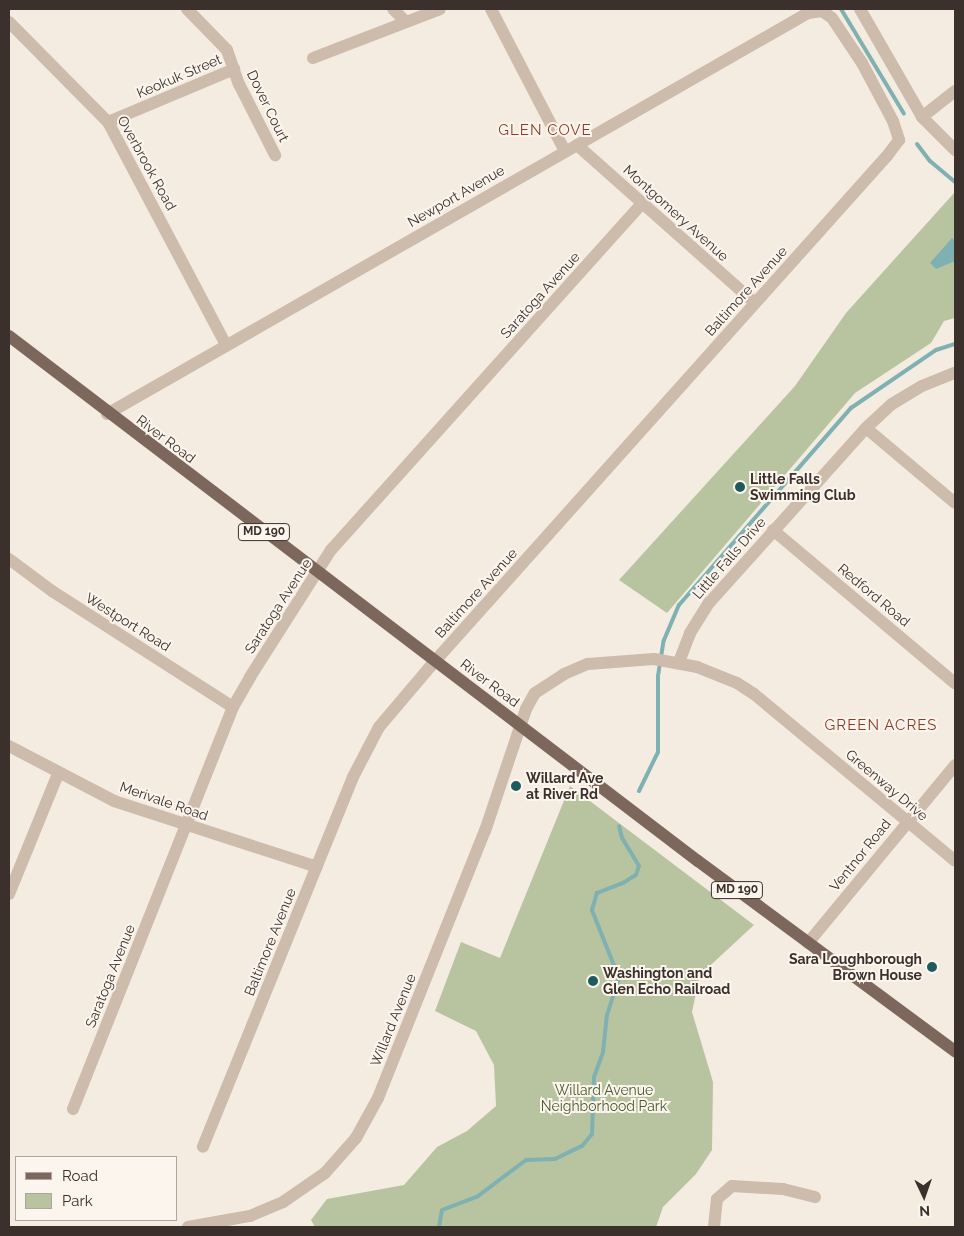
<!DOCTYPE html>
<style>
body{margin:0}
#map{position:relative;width:964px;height:1236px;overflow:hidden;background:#f4ebe1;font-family:Raleway,sans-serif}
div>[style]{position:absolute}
.green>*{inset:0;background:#b8c4a0}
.water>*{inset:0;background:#7fb0b2}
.stream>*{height:4px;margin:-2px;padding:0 2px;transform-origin:2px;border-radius:2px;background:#7fb0b2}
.minor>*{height:12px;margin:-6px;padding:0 6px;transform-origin:6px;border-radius:6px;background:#cdbbac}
.major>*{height:12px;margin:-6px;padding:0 6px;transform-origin:6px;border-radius:6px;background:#7d675c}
.dots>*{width:14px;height:14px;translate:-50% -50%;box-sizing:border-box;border:2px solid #fbf5ee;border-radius:50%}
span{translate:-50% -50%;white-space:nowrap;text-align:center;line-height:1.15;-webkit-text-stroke:4px #fbf5ee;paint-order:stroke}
.shield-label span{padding:1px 4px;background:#fbf5ee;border:1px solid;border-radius:4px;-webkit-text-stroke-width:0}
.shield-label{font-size:12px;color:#3b302b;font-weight:700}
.street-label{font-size:14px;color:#3b302b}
.poi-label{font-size:14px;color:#3b302b;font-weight:700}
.left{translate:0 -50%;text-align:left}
.right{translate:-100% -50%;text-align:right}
.park-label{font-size:14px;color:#4a5a2e}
.neighbourhood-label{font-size:15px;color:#8c3b22;letter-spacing:1px}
.frame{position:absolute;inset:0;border:10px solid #3b302b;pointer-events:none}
.legend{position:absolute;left:15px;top:1156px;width:162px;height:65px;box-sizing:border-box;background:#fbf5ee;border:1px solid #aea6a0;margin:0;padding:6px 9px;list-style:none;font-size:15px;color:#3b302b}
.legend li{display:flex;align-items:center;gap:10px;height:25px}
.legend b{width:25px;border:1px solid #aea6a0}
.north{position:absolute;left:899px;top:1171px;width:50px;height:50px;-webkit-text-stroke:4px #fbf5ee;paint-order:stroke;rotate:177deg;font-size:14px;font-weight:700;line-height:20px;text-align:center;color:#3b302b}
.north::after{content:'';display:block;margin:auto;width:18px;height:22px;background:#3b302b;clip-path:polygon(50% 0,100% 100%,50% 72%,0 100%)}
</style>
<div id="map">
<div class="green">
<i style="clip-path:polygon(955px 192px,955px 318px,944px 321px,931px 343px,855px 393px,667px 613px,619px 580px,795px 386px,846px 313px)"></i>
<i style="clip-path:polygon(570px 786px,754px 925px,700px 975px,692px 1012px,713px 1082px,712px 1150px,696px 1174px,663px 1207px,656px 1227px,315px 1227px,311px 1220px,327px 1199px,404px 1185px,437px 1147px,467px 1131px,496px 1106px,494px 1065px,476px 1031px,435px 1011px,461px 942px,500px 958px)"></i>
</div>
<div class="water">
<i style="clip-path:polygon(952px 238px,955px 241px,955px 261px,936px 269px,930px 263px)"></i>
</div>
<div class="stream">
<i style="left:841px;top:9px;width:122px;rotate:59deg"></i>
<i style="left:917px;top:144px;width:21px;rotate:53deg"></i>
<i style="left:930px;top:161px;width:33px;rotate:40deg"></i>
<i style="left:639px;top:791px;width:43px;rotate:-64deg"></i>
<i style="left:658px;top:752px;width:76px;rotate:-90deg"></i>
<i style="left:658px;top:676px;width:36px;rotate:-81deg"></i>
<i style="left:664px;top:640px;width:38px;rotate:-67deg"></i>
<i style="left:679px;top:605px;width:262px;rotate:-48.9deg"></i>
<i style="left:851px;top:408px;width:103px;rotate:-34.3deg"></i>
<i style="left:936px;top:350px;width:20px;rotate:-18deg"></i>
<i style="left:439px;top:1227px;width:17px;rotate:-80deg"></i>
<i style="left:442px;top:1210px;width:39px;rotate:-21deg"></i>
<i style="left:478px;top:1196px;width:60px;rotate:-36.9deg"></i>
<i style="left:526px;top:1160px;width:29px;rotate:-2deg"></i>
<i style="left:555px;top:1159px;width:30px;rotate:-26deg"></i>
<i style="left:582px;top:1146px;width:16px;rotate:-50deg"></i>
<i style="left:592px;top:1134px;width:57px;rotate:-88deg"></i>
<i style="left:594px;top:1077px;width:27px;rotate:-70deg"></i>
<i style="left:603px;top:1052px;width:37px;rotate:-84deg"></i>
<i style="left:607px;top:1015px;width:39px;rotate:-72deg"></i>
<i style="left:619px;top:978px;width:73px;rotate:-111.7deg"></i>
<i style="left:592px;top:910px;width:18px;rotate:-74deg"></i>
<i style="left:597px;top:893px;width:28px;rotate:-21deg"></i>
<i style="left:623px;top:883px;width:15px;rotate:-32deg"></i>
<i style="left:636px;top:875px;width:9px;rotate:-72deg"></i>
<i style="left:639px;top:866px;width:33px;rotate:-121deg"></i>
<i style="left:622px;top:838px;width:12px;rotate:-104deg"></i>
</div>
<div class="minor">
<i style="left:187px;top:9px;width:57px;rotate:45.7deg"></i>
<i style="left:227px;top:50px;width:36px;rotate:71deg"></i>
<i style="left:239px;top:84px;width:80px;rotate:63.1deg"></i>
<i style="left:393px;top:9px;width:18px;rotate:45deg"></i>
<i style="left:491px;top:9px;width:160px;rotate:62.5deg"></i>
<i style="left:860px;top:9px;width:125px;rotate:60.1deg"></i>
<i style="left:922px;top:117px;width:47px;rotate:45deg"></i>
<i style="left:9px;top:22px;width:141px;rotate:45.3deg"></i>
<i style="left:108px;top:122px;width:250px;rotate:62.1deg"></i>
<i style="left:313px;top:58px;width:136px;rotate:-21.1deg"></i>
<i style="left:922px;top:117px;width:42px;rotate:-38.2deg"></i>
<i style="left:108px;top:122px;width:137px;rotate:-22.8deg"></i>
<i style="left:577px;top:145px;width:238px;rotate:41.6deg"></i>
<i style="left:107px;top:414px;width:808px;rotate:-29.77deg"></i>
<i style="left:808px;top:13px;width:14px;rotate:-8deg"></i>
<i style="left:822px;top:11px;width:12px;rotate:35deg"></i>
<i style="left:832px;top:18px;width:54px;rotate:56.3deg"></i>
<i style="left:862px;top:63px;width:66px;rotate:61.9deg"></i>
<i style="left:893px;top:121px;width:20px;rotate:72deg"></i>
<i style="left:899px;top:140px;width:21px;rotate:127deg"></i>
<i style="left:886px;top:157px;width:676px;rotate:131.82deg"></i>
<i style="left:435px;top:661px;width:87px;rotate:130.3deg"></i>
<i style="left:379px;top:727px;width:56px;rotate:117.5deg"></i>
<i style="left:353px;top:777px;width:399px;rotate:112.1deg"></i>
<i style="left:866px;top:428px;width:116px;rotate:40.1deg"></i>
<i style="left:773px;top:530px;width:238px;rotate:40.1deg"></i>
<i style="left:9px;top:559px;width:54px;rotate:36.7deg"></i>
<i style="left:52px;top:591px;width:215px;rotate:32.7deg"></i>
<i style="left:679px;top:662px;width:31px;rotate:-69deg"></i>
<i style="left:690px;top:633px;width:36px;rotate:-58deg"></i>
<i style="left:709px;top:603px;width:235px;rotate:-48.1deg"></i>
<i style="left:866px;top:428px;width:35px;rotate:-43deg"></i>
<i style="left:892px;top:404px;width:35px;rotate:-31deg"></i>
<i style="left:922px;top:386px;width:35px;rotate:-22deg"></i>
<i style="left:9px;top:746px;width:119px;rotate:27.6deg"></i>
<i style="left:114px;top:801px;width:213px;rotate:18deg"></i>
<i style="left:9px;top:894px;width:130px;rotate:-67.8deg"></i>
<i style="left:808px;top:943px;width:231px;rotate:-50.4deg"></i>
<i style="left:73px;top:1109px;width:433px;rotate:-68.3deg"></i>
<i style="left:233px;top:707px;width:34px;rotate:-60deg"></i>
<i style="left:250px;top:677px;width:151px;rotate:-57.5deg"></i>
<i style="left:331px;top:550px;width:466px;rotate:-48.1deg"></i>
<i style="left:188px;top:1227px;width:63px;rotate:-10.1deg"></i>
<i style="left:250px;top:1216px;width:36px;rotate:-23deg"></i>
<i style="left:283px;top:1202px;width:51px;rotate:-34.6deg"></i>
<i style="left:325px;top:1173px;width:47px;rotate:-48.5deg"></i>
<i style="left:356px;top:1138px;width:46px;rotate:-61.2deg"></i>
<i style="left:378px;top:1098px;width:288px;rotate:-68.2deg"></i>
<i style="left:485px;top:831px;width:129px;rotate:-71.4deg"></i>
<i style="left:526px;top:709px;width:18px;rotate:-61deg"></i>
<i style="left:535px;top:693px;width:35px;rotate:-33deg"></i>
<i style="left:564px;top:674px;width:26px;rotate:-23deg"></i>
<i style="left:588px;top:664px;width:66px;rotate:-4.3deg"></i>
<i style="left:654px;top:659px;width:44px;rotate:10.5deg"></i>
<i style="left:697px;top:667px;width:43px;rotate:21.8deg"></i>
<i style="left:737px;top:683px;width:20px;rotate:33deg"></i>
<i style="left:754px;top:694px;width:261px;rotate:39.7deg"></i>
<i style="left:714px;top:1227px;width:28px;rotate:-84deg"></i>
<i style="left:717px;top:1199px;width:20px;rotate:-41deg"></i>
<i style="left:732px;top:1186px;width:51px;rotate:3.4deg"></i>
<i style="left:783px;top:1189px;width:33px;rotate:14deg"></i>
</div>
<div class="major">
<i style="left:9px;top:336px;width:866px;rotate:37.31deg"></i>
<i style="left:698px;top:861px;width:320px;rotate:36.5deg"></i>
</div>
<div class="dots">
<i style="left:740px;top:487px;background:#1f5a5e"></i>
<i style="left:516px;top:786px;background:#1f5a5e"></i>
<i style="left:932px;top:967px;background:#1f5a5e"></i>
<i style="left:593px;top:981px;background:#1f5a5e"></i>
</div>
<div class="shield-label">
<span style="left:264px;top:532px">MD 190</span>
<span style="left:737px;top:890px">MD 190</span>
</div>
<div class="street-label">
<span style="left:179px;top:76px;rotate:-23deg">Keokuk Street</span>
<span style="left:268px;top:106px;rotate:64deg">Dover Court</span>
<span style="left:147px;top:163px;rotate:61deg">Overbrook Road</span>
<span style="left:456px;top:196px;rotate:-30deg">Newport Avenue</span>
<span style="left:676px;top:213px;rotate:42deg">Montgomery Avenue</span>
<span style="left:746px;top:291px;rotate:-48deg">Baltimore Avenue</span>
<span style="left:540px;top:295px;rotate:-48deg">Saratoga Avenue</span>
<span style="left:166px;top:439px;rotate:37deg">River Road</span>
<span style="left:729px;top:558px;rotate:-49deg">Little Falls Drive</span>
<span style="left:476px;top:593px;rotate:-48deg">Baltimore Avenue</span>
<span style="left:874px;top:595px;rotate:40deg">Redford Road</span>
<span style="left:278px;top:606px;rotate:-57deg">Saratoga Avenue</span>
<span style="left:128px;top:622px;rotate:32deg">Westport Road</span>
<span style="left:490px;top:683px;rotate:37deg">River Road</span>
<span style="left:887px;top:785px;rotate:40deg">Greenway Drive</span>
<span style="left:164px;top:801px;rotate:19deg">Merivale Road</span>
<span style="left:860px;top:855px;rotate:-51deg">Ventnor Road</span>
<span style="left:270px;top:942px;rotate:-68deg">Baltimore Avenue</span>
<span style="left:110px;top:976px;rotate:-68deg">Saratoga Avenue</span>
<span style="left:393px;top:1020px;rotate:-68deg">Willard Avenue</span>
</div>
<div class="poi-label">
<span class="left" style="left:750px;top:487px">Little Falls<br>Swimming Club</span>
<span class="left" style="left:526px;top:786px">Willard Ave<br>at River Rd</span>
<span class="right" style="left:922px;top:967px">Sara Loughborough<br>Brown House</span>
<span class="left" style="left:603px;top:981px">Washington and<br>Glen Echo Railroad</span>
</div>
<div class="park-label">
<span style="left:604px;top:1098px">Willard Avenue<br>Neighborhood Park</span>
</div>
<div class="neighbourhood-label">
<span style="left:545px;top:131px">GLEN COVE</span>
<span style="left:881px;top:726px">GREEN ACRES</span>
</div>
<div class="frame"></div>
<ul class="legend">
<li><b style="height:6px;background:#7d675c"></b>Road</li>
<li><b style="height:14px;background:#b8c4a0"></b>Park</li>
</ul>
<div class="north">N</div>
</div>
